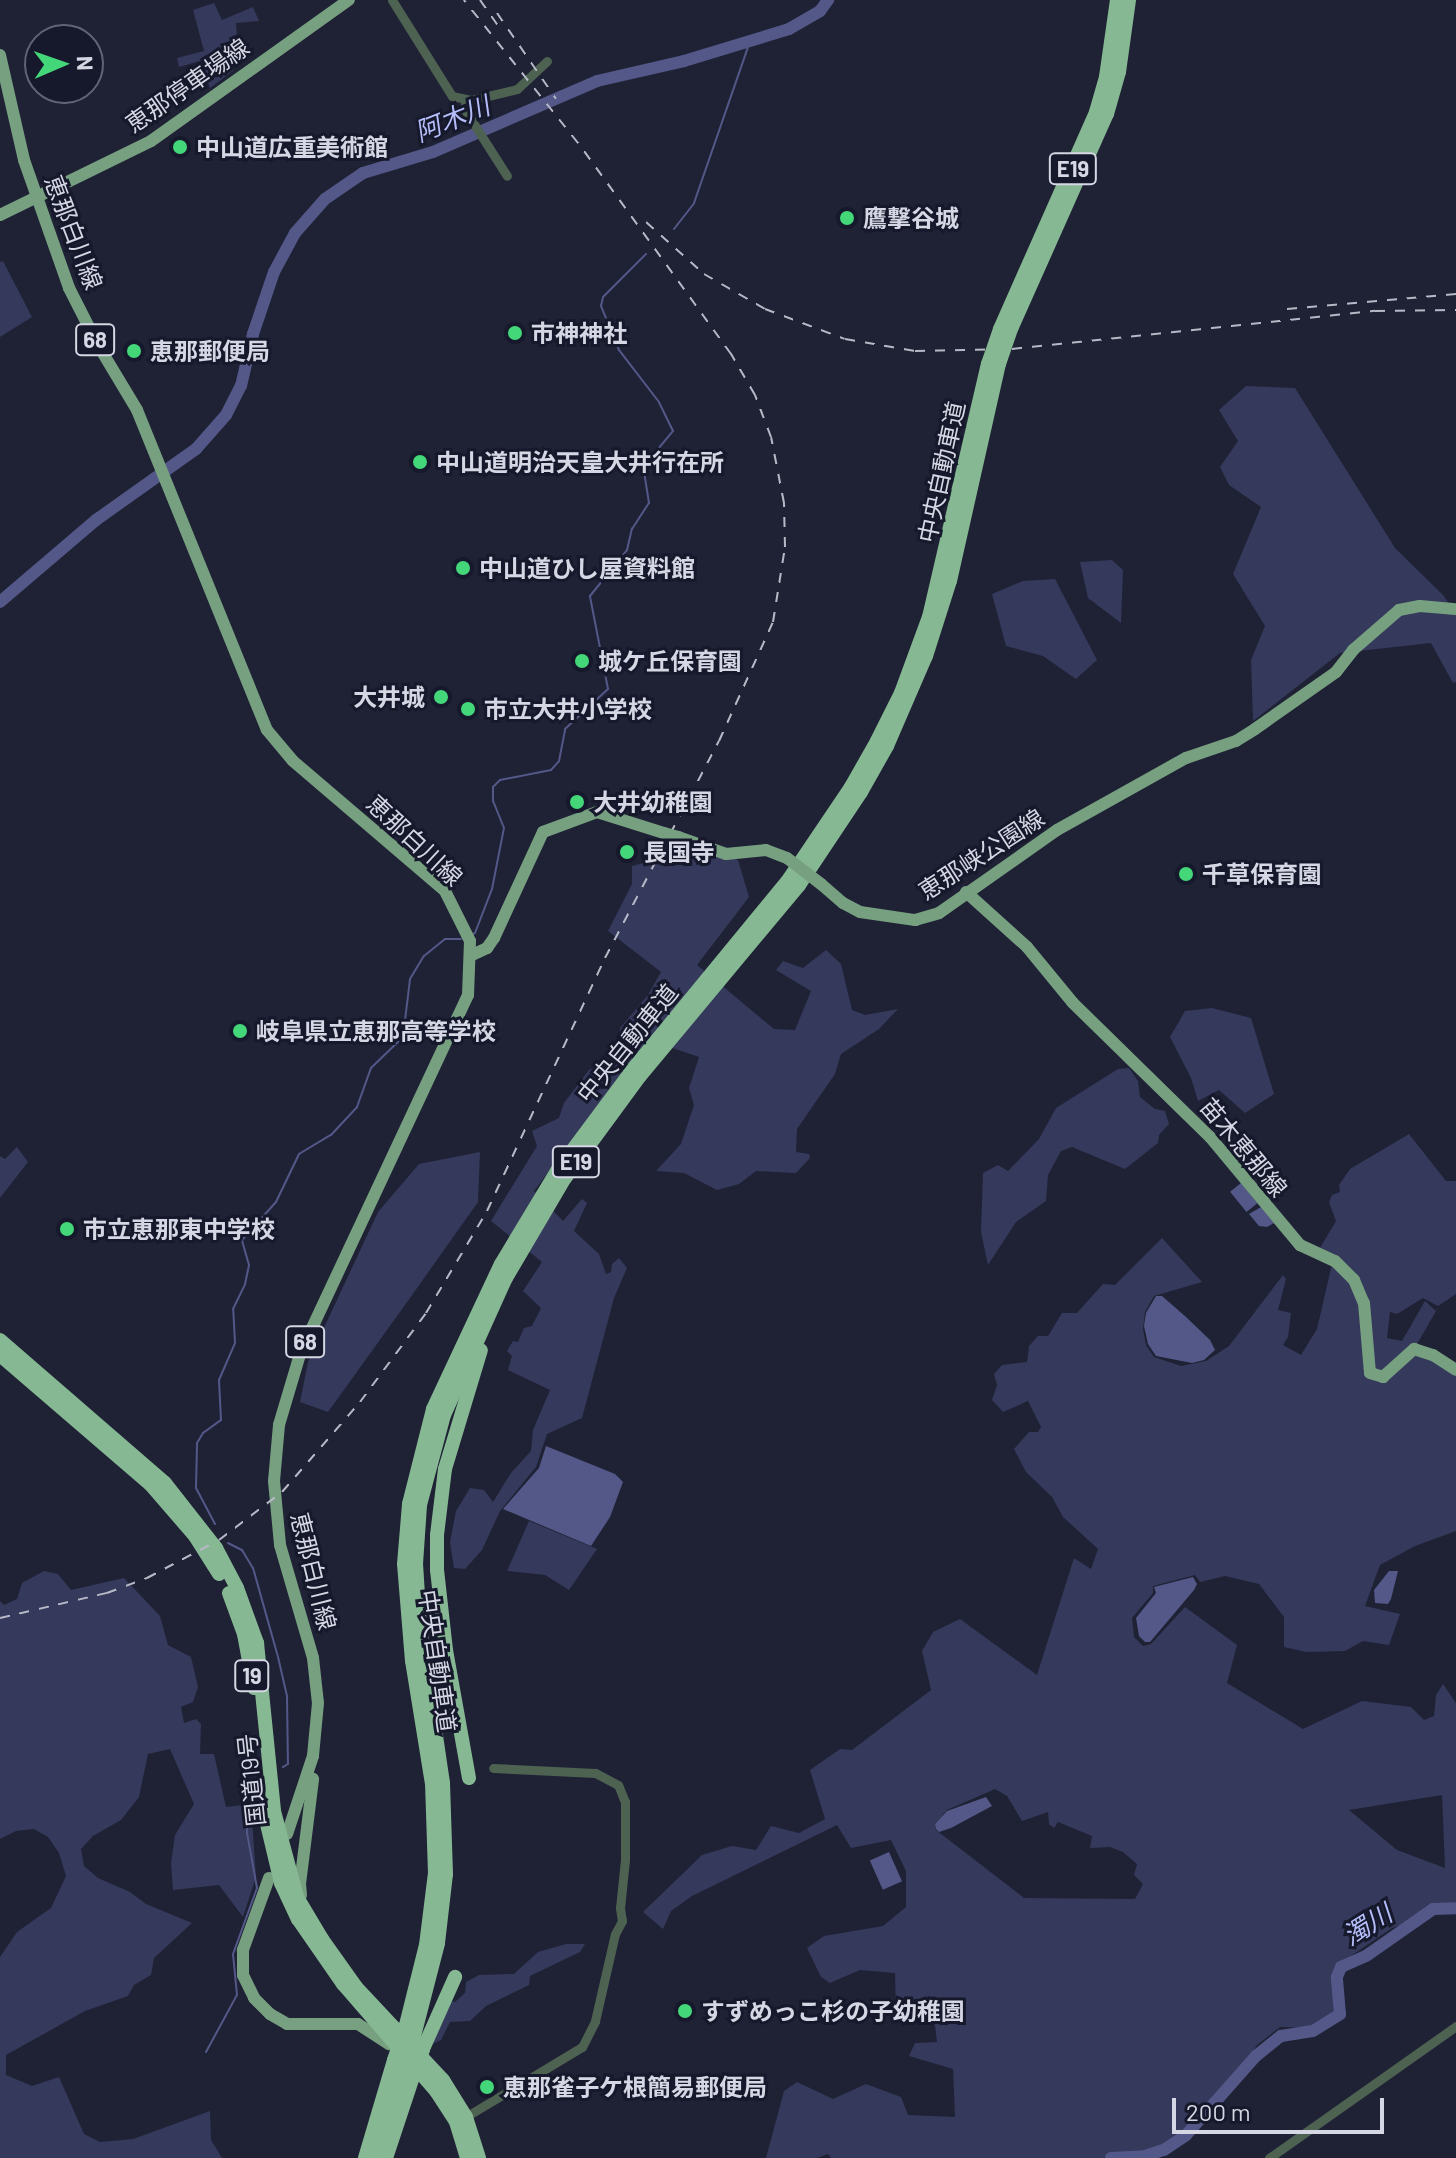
<!DOCTYPE html>
<meta charset="utf-8">
<style>
body{margin:0}
#map{position:relative;width:1456px;height:2158px;overflow:hidden;background:#1f2235;font-family:Barlow,"Noto Sans JP",sans-serif}
div>[style]{position:absolute}
.green>*{inset:0;background:#35395b}
.water>*{inset:0;background:#535888;transform-origin:0 0}
.stream>*{height:2px;margin:-1px;padding:0 1px;transform-origin:1px;border-radius:1px;background:#535888}
.river>*{height:12px;margin:-6px;padding:0 6px;transform-origin:6px;border-radius:6px;background:#535888}
.minor>*{height:9px;margin:-4.5px;padding:0 4.5px;transform-origin:4.5px;border-radius:4.5px;background:#4e6252}
.major>*{height:12px;margin:-6px;padding:0 6px;transform-origin:6px;border-radius:6px;background:#77a081}
.highway>*{height:14px;margin:-7px;padding:0 7px;transform-origin:7px;border-radius:7px;background:#86b993}
.rail>*{height:2px;margin-top:-1px;transform-origin:0;background:repeating-linear-gradient(90deg,#b7b9c7 0 10px,transparent 0 20px)}
.major-bridge>*{height:12px;margin:-6px;padding:0 6px;transform-origin:6px;border-radius:6px;background:#77a081}
.highway-bridge>*{height:14px;margin:-7px;padding:0 7px;transform-origin:7px;border-radius:7px;background:#86b993}
.dots>*{width:22px;height:22px;translate:-50% -50%;box-sizing:border-box;border:4px solid #16182b;border-radius:50%}
span{translate:-50% -50%;white-space:nowrap;text-align:center;line-height:1.15;-webkit-text-stroke:6px #16182b;paint-order:stroke}
.shield-label span{padding:2px 6px;background:#16182b;border:2px solid;border-radius:6px;-webkit-text-stroke-width:0}
.shield-label{font-size:22px;color:#d5d7e4;font-weight:700}
.street-label{font-size:24px;color:#d5d7e4}
.poi-label{font-size:24px;color:#d5d7e4;font-weight:700}
.left{translate:0 -50%;text-align:left}
.right{translate:-100% -50%;text-align:right}
.water-label{font-size:26px;color:#b5befb;font-style:italic}
.north{position:absolute;left:24px;top:24px;width:80px;height:80px;box-sizing:border-box;background:#16182b;border:2px solid #626475;border-radius:50%;rotate:88deg;font-size:22px;font-weight:700;line-height:32px;text-align:center;color:#d5d7e4}
.north::after{content:'';display:block;margin:auto;width:28px;height:36px;background:#44d77a;clip-path:polygon(50% 0,100% 100%,50% 72%,0 100%)}
.scale{position:absolute;left:1172px;top:2098px;width:212px;height:36px;box-sizing:border-box;border:4px solid #d5d7e4;border-top:0;padding-left:10px;font-size:24px;line-height:28px;white-space:nowrap;color:#d5d7e4;-webkit-text-stroke:6px #16182b;paint-order:stroke}
</style>
<div id="map">
<div class="green">
<i style="clip-path:polygon(214px 3px,222px 20px,253px 7px,259px 21px,236px 23px,237px 36px,223px 46px,233px 71px,210px 88px,200px 61px,179px 67px,177px 58px,204px 51px,193px 10px)"></i>
<i style="clip-path:polygon(3px 261px,32px 317px,0 337px,0 262px)"></i>
<i style="clip-path:polygon(1246px 386px,1295px 388px,1395px 548px,1443px 595px,1456px 614px,1456px 682px,1453px 683px,1431px 643px,1340px 653px,1253px 721px,1251px 660px,1265px 626px,1233px 574px,1261px 507px,1229px 485px,1220px 467px,1238px 441px,1219px 410px)"></i>
<i style="clip-path:polygon(1112px 560px,1123px 570px,1121px 623px,1088px 598px,1080px 562px)"></i>
<i style="clip-path:polygon(1055px 579px,1097px 660px,1076px 679px,1043px 656px,1006px 646px,992px 594px,1023px 581px)"></i>
<i style="clip-path:polygon(662px 838px,675px 848px,690px 846px,738px 860px,749px 897px,697px 965px,774px 1029px,795px 1030px,811px 991px,776px 970px,783px 961px,803px 968px,826px 950px,841px 964px,852px 1010px,865px 1015px,898px 1009px,879px 1029px,841px 1054px,835px 1074px,797px 1129px,796px 1152px,809px 1154px,810px 1158px,796px 1173px,756px 1171px,739px 1184px,717px 1190px,684px 1173px,656px 1171px,681px 1144px,694px 1105px,689px 1088px,699px 1057px,649px 1040px,534px 1191px,563px 1221px,582px 1199px,587px 1203px,574px 1231px,599px 1254px,606px 1274px,611px 1272px,612px 1264px,619px 1258px,627px 1268px,614px 1298px,582px 1418px,547px 1434px,536px 1467px,500px 1511px,482px 1550px,465px 1569px,454px 1568px,450px 1542px,456px 1511px,470px 1488px,484px 1490px,493px 1502px,511px 1473px,531px 1451px,533px 1430px,550px 1390px,508px 1370px,512px 1356px,507px 1351px,513px 1341px,518px 1342px,524px 1328px,532px 1326px,541px 1308px,523px 1291px,542px 1262px,491px 1221px,537px 1146px,532px 1131px,559px 1118px,564px 1103px,589px 1070px,622px 1056px,626px 1048px,619px 1041px,620px 1028px,648px 995px,661px 972px,608px 931px,632px 884px,632px 866px,655px 860px,659px 851px,653px 840px)"></i>
<i style="clip-path:polygon(1212px 1008px,1251px 1018px,1274px 1094px,1245px 1113px,1219px 1090px,1198px 1101px,1191px 1078px,1170px 1037px,1185px 1011px)"></i>
<i style="clip-path:polygon(1129px 1068px,1138px 1081px,1140px 1097px,1155px 1109px,1165px 1111px,1169px 1124px,1159px 1135px,1158px 1143px,1125px 1169px,1072px 1147px,1061px 1151px,1048px 1175px,1046px 1201px,1016px 1222px,988px 1265px,981px 1232px,983px 1173px,998px 1165px,1008px 1171px,1039px 1139px,1056px 1108px,1118px 1069px)"></i>
<i style="clip-path:polygon(evenodd,1409px 1134px,1446px 1181px,1456px 1181px,1456px 1294px,1438px 1306px,1423px 1298px,1397px 1314px,1390px 1312px,1387px 1338px,1402px 1341px,1425px 1301px,1436px 1311px,1416px 1346px,1456px 1375px,1456px 1531px,1415px 1546px,1380px 1565px,1365px 1606px,1400px 1614px,1389px 1645px,1363px 1641px,1345px 1651px,1306px 1652px,1284px 1647px,1284px 1617px,1259px 1584px,1225px 1576px,1200px 1582px,1195px 1575px,1153px 1586px,1153px 1593px,1132px 1618px,1134px 1637px,1143px 1646px,1151px 1644px,1185px 1607px,1237px 1645px,1227px 1683px,1303px 1729px,1362px 1701px,1411px 1707px,1424px 1720px,1434px 1716px,1436px 1695px,1443px 1684px,1456px 1703px,1456px 1906px,1392px 1928px,1336px 1966px,1333px 1980px,1337px 2013px,1312px 2028px,1280px 2027px,1257px 2045px,1237px 2076px,1185px 2133px,1163px 2149px,1145px 2154px,1125px 2152px,1103px 2158px,831px 2158px,828px 2154px,817px 2158px,766px 2158px,784px 2091px,797px 2082px,833px 2099px,866px 2084px,901px 2097px,908px 2115px,955px 2117px,953px 2069px,909px 2056px,915px 2043px,937px 2042px,935px 2025px,917px 2013px,896px 2007px,895px 1973px,860px 1970px,830px 1983px,821px 1977px,807px 1948px,824px 1936px,883px 1926px,906px 1907px,906px 1871px,891px 1840px,851px 1848px,837px 1825px,692px 1896px,671px 1911px,663px 1929px,643px 1912px,702px 1855px,732px 1846px,756px 1850px,771px 1826px,799px 1833px,825px 1819px,810px 1770px,840px 1749px,852px 1750px,931px 1690px,922px 1651px,933px 1632px,960px 1619px,1037px 1675px,1074px 1558px,1091px 1569px,1098px 1549px,1063px 1517px,1052px 1497px,1026px 1472px,1014px 1449px,1029px 1432px,1038px 1432px,1041px 1427px,1028px 1401px,1003px 1412px,992px 1400px,997px 1385px,994px 1374px,1002px 1365px,1027px 1362px,1029px 1346px,1038px 1336px,1048px 1336px,1062px 1313px,1077px 1313px,1103px 1284px,1115px 1285px,1162px 1238px,1202px 1282px,1154px 1296px,1145px 1312px,1143px 1329px,1146px 1345px,1154px 1357px,1181px 1366px,1206px 1361px,1229px 1346px,1283px 1275px,1286px 1279px,1278px 1310px,1291px 1313px,1288px 1337px,1283px 1345px,1301px 1355px,1317px 1329px,1334px 1255px,1320px 1248px,1336px 1221px,1329px 1202px,1332px 1195px,1340px 1192px,1339px 1185px,1350px 1169px,1409px 1134px,995px 1789px,1007px 1796px,1022px 1821px,1048px 1812px,1049px 1824px,1054px 1828px,1058px 1822px,1092px 1836px,1090px 1848px,1110px 1847px,1123px 1852px,1137px 1864px,1134px 1875px,1143px 1884px,1135px 1899px,1024px 1898px,936px 1830px,935px 1824px,947px 1810px,995px 1789px,1409px 1134px,1442px 1795px,1445px 1868px,1397px 1850px,1349px 1810px,1442px 1795px)"></i>
<i style="clip-path:polygon(17px 1147px,28px 1162px,0 1198px,0 1156px,5px 1159px)"></i>
<i style="clip-path:polygon(480px 1152px,478px 1202px,410px 1298px,328px 1412px,300px 1402px,308px 1362px,378px 1212px,419px 1164px)"></i>
<i style="clip-path:polygon(529px 1521px,597px 1549px,569px 1590px,545px 1575px,507px 1571px)"></i>
<i style="clip-path:polygon(44px 1571px,58px 1574px,71px 1590px,124px 1578px,160px 1616px,168px 1645px,191px 1657px,198px 1687px,193px 1702px,181px 1707px,184px 1723px,196px 1719px,201px 1724px,200px 1754px,214px 1754px,226px 1807px,251px 1804px,256px 1877px,243px 1917px,219px 1885px,173px 1890px,171px 1863px,175px 1835px,194px 1804px,170px 1749px,148px 1754px,139px 1797px,121px 1820px,93px 1836px,81px 1849px,84px 1866px,98px 1878px,130px 1892px,146px 1904px,192px 1923px,154px 1958px,151px 1975px,134px 1985px,128px 1996px,85px 2011px,6px 2055px,6px 2075px,32px 2086px,59px 2077px,84px 2134px,100px 2142px,133px 2139px,210px 2111px,211px 2140px,222px 2158px,0 2158px,0 1957px,17px 1932px,51px 1908px,66px 1876px,59px 1853px,48px 1837px,34px 1829px,16px 1831px,0 1839px,0 1601px,4px 1605px,17px 1599px,22px 1583px)"></i>
<i style="clip-path:polygon(566px 1944px,585px 1944px,580px 1952px,530px 1976px,529px 1985px,486px 2006px,470px 2021px,450px 2022px,441px 2040px,430px 2045px,450px 2001px,455px 2002px,465px 1993px,466px 1982px,479px 1975px,514px 1974px,538px 1952px)"></i>
</div>
<div class="water">
<i style="left:1241px;top:1183px;width:26px;height:14px;rotate:51deg"></i>
<i style="clip-path:polygon(1261px 1207px,1274px 1223px,1267px 1227px,1259px 1226px,1249px 1214px)"></i>
<i style="clip-path:polygon(1156px 1296px,1162px 1296px,1186px 1317px,1210px 1340px,1215px 1350px,1204px 1360px,1192px 1363px,1156px 1356px,1148px 1344px,1144px 1326px,1146px 1313px)"></i>
<i style="clip-path:polygon(546px 1446px,615px 1474px,623px 1482px,610px 1517px,591px 1546px,503px 1509px,539px 1468px)"></i>
<i style="clip-path:polygon(1389px 1571px,1398px 1571px,1391px 1599px,1388px 1604px,1375px 1603px,1374px 1590px)"></i>
<i style="clip-path:polygon(1193px 1577px,1197px 1584px,1194px 1590px,1150px 1642px,1145px 1642px,1139px 1636px,1136px 1618px,1156px 1593px,1154px 1587px)"></i>
<i style="clip-path:polygon(986px 1797px,992px 1806px,951px 1828px,939px 1832px,936px 1829px,935px 1824px,947px 1811px)"></i>
<i style="left:889px;top:1852px;width:32px;height:21px;rotate:66deg"></i>
</div>
<div class="stream">
<i style="left:674px;top:229px;width:33px;rotate:-52deg"></i>
<i style="left:694px;top:203px;width:175px;rotate:-70.9deg"></i>
<i style="left:471px;top:935px;width:4px;rotate:-27deg"></i>
<i style="left:475px;top:933px;width:47px;rotate:-68.9deg"></i>
<i style="left:492px;top:889px;width:62px;rotate:-78.9deg"></i>
<i style="left:504px;top:828px;width:29px;rotate:-112deg"></i>
<i style="left:493px;top:801px;width:14px;rotate:-90deg"></i>
<i style="left:493px;top:787px;width:10px;rotate:-45deg"></i>
<i style="left:500px;top:780px;width:52px;rotate:-11.1deg"></i>
<i style="left:551px;top:770px;width:12px;rotate:-48deg"></i>
<i style="left:559px;top:761px;width:33px;rotate:-79deg"></i>
<i style="left:565px;top:729px;width:59px;rotate:-42.9deg"></i>
<i style="left:608px;top:689px;width:95px;rotate:-101deg"></i>
<i style="left:590px;top:596px;width:59px;rotate:-51.2deg"></i>
<i style="left:627px;top:550px;width:22px;rotate:-77deg"></i>
<i style="left:632px;top:529px;width:31px;rotate:-57deg"></i>
<i style="left:649px;top:503px;width:36px;rotate:-99deg"></i>
<i style="left:643px;top:467px;width:47px;rotate:-50.2deg"></i>
<i style="left:673px;top:431px;width:32px;rotate:-116deg"></i>
<i style="left:659px;top:402px;width:66px;rotate:-127.6deg"></i>
<i style="left:619px;top:350px;width:48px;rotate:-112.2deg"></i>
<i style="left:601px;top:306px;width:9px;rotate:-77deg"></i>
<i style="left:603px;top:297px;width:61px;rotate:-45deg"></i>
<i style="left:215px;top:1524px;width:41px;rotate:-117.8deg"></i>
<i style="left:196px;top:1488px;width:45px;rotate:-88.7deg"></i>
<i style="left:197px;top:1443px;width:12px;rotate:-59deg"></i>
<i style="left:203px;top:1433px;width:22px;rotate:-36deg"></i>
<i style="left:221px;top:1420px;width:40px;rotate:-92.9deg"></i>
<i style="left:219px;top:1380px;width:40px;rotate:-66.6deg"></i>
<i style="left:235px;top:1343px;width:34px;rotate:-93deg"></i>
<i style="left:233px;top:1309px;width:28px;rotate:-64deg"></i>
<i style="left:245px;top:1284px;width:19px;rotate:-78deg"></i>
<i style="left:249px;top:1265px;width:26px;rotate:-106deg"></i>
<i style="left:242px;top:1240px;width:51px;rotate:-48.2deg"></i>
<i style="left:276px;top:1202px;width:53px;rotate:-64.4deg"></i>
<i style="left:299px;top:1154px;width:37px;rotate:-31deg"></i>
<i style="left:331px;top:1135px;width:38px;rotate:-47deg"></i>
<i style="left:357px;top:1107px;width:41px;rotate:-70.3deg"></i>
<i style="left:371px;top:1068px;width:45px;rotate:-44.1deg"></i>
<i style="left:403px;top:1037px;width:58px;rotate:-83.1deg"></i>
<i style="left:410px;top:979px;width:27px;rotate:-59deg"></i>
<i style="left:424px;top:956px;width:27px;rotate:-39deg"></i>
<i style="left:445px;top:939px;width:16px"></i>
<i style="left:228px;top:1543px;width:16px;rotate:27deg"></i>
<i style="left:242px;top:1550px;width:21px;rotate:59deg"></i>
<i style="left:253px;top:1568px;width:92px;rotate:74.3deg"></i>
<i style="left:278px;top:1657px;width:40px;rotate:77deg"></i>
<i style="left:287px;top:1696px;width:68px;rotate:89.2deg"></i>
<i style="left:288px;top:1764px;width:6px;rotate:149deg"></i>
<i style="left:206px;top:2052px;width:65px;rotate:-61.5deg"></i>
<i style="left:237px;top:1995px;width:41px;rotate:-95.6deg"></i>
<i style="left:233px;top:1954px;width:70px;rotate:-70deg"></i>
<i style="left:257px;top:1888px;width:56px;rotate:-100.3deg"></i>
<i style="left:247px;top:1833px;width:30px;rotate:-88deg"></i>
</div>
<div class="river">
<i style="left:0;top:602px;width:126px;rotate:-40.5deg"></i>
<i style="left:96px;top:520px;width:123px;rotate:-35.4deg"></i>
<i style="left:196px;top:449px;width:45px;rotate:-48.6deg"></i>
<i style="left:226px;top:415px;width:33px;rotate:-63deg"></i>
<i style="left:241px;top:386px;width:53px;rotate:-77deg"></i>
<i style="left:253px;top:334px;width:65px;rotate:-71.3deg"></i>
<i style="left:274px;top:272px;width:44px;rotate:-61.7deg"></i>
<i style="left:295px;top:233px;width:45px;rotate:-48.6deg"></i>
<i style="left:325px;top:199px;width:46px;rotate:-34.4deg"></i>
<i style="left:363px;top:173px;width:73px;rotate:-16.7deg"></i>
<i style="left:433px;top:152px;width:179px;rotate:-23.4deg"></i>
<i style="left:597px;top:81px;width:89px;rotate:-12.9deg"></i>
<i style="left:684px;top:61px;width:110px;rotate:-16.9deg"></i>
<i style="left:789px;top:29px;width:36px;rotate:-30deg"></i>
<i style="left:820px;top:11px;width:14px;rotate:-54deg"></i>
<i style="left:1111px;top:2158px;width:34px;rotate:-3deg"></i>
<i style="left:1145px;top:2156px;width:20px;rotate:-18deg"></i>
<i style="left:1164px;top:2150px;width:27px;rotate:-34deg"></i>
<i style="left:1186px;top:2135px;width:106px;rotate:-48.5deg"></i>
<i style="left:1256px;top:2056px;width:32px;rotate:-39deg"></i>
<i style="left:1281px;top:2036px;width:32px;rotate:-9deg"></i>
<i style="left:1313px;top:2031px;width:32px;rotate:-32deg"></i>
<i style="left:1340px;top:2014px;width:37px;rotate:-95deg"></i>
<i style="left:1337px;top:1977px;width:11px;rotate:-68deg"></i>
<i style="left:1341px;top:1967px;width:27px;rotate:-24deg"></i>
<i style="left:1366px;top:1956px;width:82px;rotate:-35deg"></i>
<i style="left:1433px;top:1909px;width:23px;rotate:-2deg"></i>
</div>
<div class="minor">
<i style="left:392px;top:0;width:113px;rotate:58deg"></i>
<i style="left:452px;top:96px;width:19px;rotate:12deg"></i>
<i style="left:471px;top:100px;width:47px;rotate:-13.4deg"></i>
<i style="left:517px;top:89px;width:41px;rotate:-43deg"></i>
<i style="left:465px;top:99px;width:11px;rotate:90deg"></i>
<i style="left:465px;top:110px;width:78px;rotate:57.5deg"></i>
<i style="left:462px;top:2119px;width:140px;rotate:-31deg"></i>
<i style="left:582px;top:2047px;width:29px;rotate:-63deg"></i>
<i style="left:595px;top:2021px;width:89px;rotate:-77.1deg"></i>
<i style="left:615px;top:1934px;width:15px;rotate:-62deg"></i>
<i style="left:622px;top:1921px;width:13px;rotate:-99deg"></i>
<i style="left:620px;top:1908px;width:48px;rotate:-84.1deg"></i>
<i style="left:625px;top:1860px;width:58px;rotate:-90deg"></i>
<i style="left:625px;top:1802px;width:18px;rotate:-112deg"></i>
<i style="left:618px;top:1785px;width:26px;rotate:-152deg"></i>
<i style="left:595px;top:1773px;width:102px;rotate:-177.2deg"></i>
<i style="left:1269px;top:2158px;width:229px;rotate:-35.2deg"></i>
</div>
<div class="major">
<i style="left:0;top:55px;width:108px;rotate:77.1deg"></i>
<i style="left:24px;top:160px;width:136px;rotate:70.6deg"></i>
<i style="left:69px;top:288px;width:64px;rotate:63deg"></i>
<i style="left:98px;top:345px;width:76px;rotate:59deg"></i>
<i style="left:137px;top:410px;width:345px;rotate:67.9deg"></i>
<i style="left:267px;top:730px;width:40px;rotate:50deg"></i>
<i style="left:293px;top:761px;width:200px;rotate:40.5deg"></i>
<i style="left:445px;top:891px;width:56px;rotate:63.4deg"></i>
<i style="left:470px;top:941px;width:54px;rotate:92.1deg"></i>
<i style="left:468px;top:995px;width:393px;rotate:115.1deg"></i>
<i style="left:301px;top:1351px;width:77px;rotate:106.6deg"></i>
<i style="left:279px;top:1425px;width:56px;rotate:95.1deg"></i>
<i style="left:274px;top:1481px;width:64px;rotate:84.6deg"></i>
<i style="left:280px;top:1545px;width:118px;rotate:73.7deg"></i>
<i style="left:313px;top:1658px;width:45px;rotate:83.7deg"></i>
<i style="left:318px;top:1703px;width:53px;rotate:95.4deg"></i>
<i style="left:313px;top:1756px;width:82px;rotate:108.4deg"></i>
<i style="left:0;top:215px;width:168px;rotate:-26.1deg"></i>
<i style="left:151px;top:141px;width:243px;rotate:-35.5deg"></i>
<i style="left:678px;top:837px;width:51px;rotate:19.5deg"></i>
<i style="left:726px;top:854px;width:40px;rotate:-5.7deg"></i>
<i style="left:766px;top:850px;width:22px;rotate:21deg"></i>
<i style="left:821px;top:884px;width:29px;rotate:41deg"></i>
<i style="left:843px;top:903px;width:19px;rotate:28deg"></i>
<i style="left:860px;top:912px;width:56px;rotate:8.3deg"></i>
<i style="left:915px;top:920px;width:25px;rotate:-16deg"></i>
<i style="left:939px;top:913px;width:144px;rotate:-35.1deg"></i>
<i style="left:1057px;top:830px;width:148px;rotate:-29.2deg"></i>
<i style="left:1186px;top:758px;width:53px;rotate:-18.8deg"></i>
<i style="left:1236px;top:741px;width:22px;rotate:-32deg"></i>
<i style="left:1255px;top:729px;width:99px;rotate:-35.1deg"></i>
<i style="left:1336px;top:672px;width:28px;rotate:-52deg"></i>
<i style="left:1353px;top:650px;width:61px;rotate:-41deg"></i>
<i style="left:1399px;top:610px;width:21px;rotate:-11deg"></i>
<i style="left:1420px;top:606px;width:36px;rotate:5deg"></i>
<i style="left:966px;top:892px;width:82px;rotate:42deg"></i>
<i style="left:1027px;top:947px;width:72px;rotate:50.6deg"></i>
<i style="left:1073px;top:1003px;width:192px;rotate:44.4deg"></i>
<i style="left:1210px;top:1137px;width:141px;rotate:50.2deg"></i>
<i style="left:1300px;top:1245px;width:38px;rotate:25deg"></i>
<i style="left:1335px;top:1261px;width:27px;rotate:45deg"></i>
<i style="left:1354px;top:1280px;width:25px;rotate:67deg"></i>
<i style="left:1364px;top:1303px;width:70px;rotate:85.1deg"></i>
<i style="left:1370px;top:1373px;width:14px;rotate:17deg"></i>
<i style="left:1383px;top:1377px;width:42px;rotate:-42.1deg"></i>
<i style="left:1414px;top:1349px;width:20px;rotate:18deg"></i>
<i style="left:1433px;top:1355px;width:27px;rotate:33deg"></i>
<i style="left:472px;top:955px;width:17px;rotate:-25deg"></i>
<i style="left:487px;top:948px;width:12px;rotate:-55deg"></i>
<i style="left:494px;top:938px;width:117px;rotate:-65.2deg"></i>
<i style="left:543px;top:832px;width:58px;rotate:-20.3deg"></i>
<i style="left:597px;top:812px;width:70px;rotate:17.4deg"></i>
<i style="left:269px;top:1878px;width:77px;rotate:109.9deg"></i>
<i style="left:243px;top:1950px;width:25px;rotate:90deg"></i>
<i style="left:243px;top:1975px;width:25px;rotate:64deg"></i>
<i style="left:254px;top:1998px;width:23px;rotate:45deg"></i>
<i style="left:270px;top:2014px;width:20px;rotate:30deg"></i>
<i style="left:287px;top:2024px;width:71px"></i>
<i style="left:358px;top:2024px;width:37px;rotate:33deg"></i>
<i style="left:301px;top:1895px;width:11px;rotate:-95deg"></i>
<i style="left:300px;top:1884px;width:106px;rotate:-82.9deg"></i>
</div>
<div class="highway">
<i style="left:1012px;top:327px;width:233px;rotate:-66deg"></i>
<i style="left:1107px;top:114px;width:44px;rotate:-74.1deg"></i>
<i style="left:1119px;top:72px;width:73px;rotate:-82.1deg"></i>
<i style="left:1000px;top:329px;width:237px;rotate:-66.1deg"></i>
<i style="left:1096px;top:112px;width:36px;rotate:-74deg"></i>
<i style="left:1106px;top:77px;width:78px;rotate:-81.9deg"></i>
<i style="left:0;top:1340px;width:218px;rotate:40.9deg"></i>
<i style="left:165px;top:1483px;width:83px;rotate:51.9deg"></i>
<i style="left:216px;top:1548px;width:45px;rotate:62.3deg"></i>
<i style="left:237px;top:1588px;width:59px;rotate:70deg"></i>
<i style="left:257px;top:1643px;width:169px;rotate:84.2deg"></i>
<i style="left:274px;top:1811px;width:89px;rotate:75deg"></i>
<i style="left:297px;top:1897px;width:49px;rotate:59.2deg"></i>
<i style="left:322px;top:1939px;width:59px;rotate:54.7deg"></i>
<i style="left:356px;top:1987px;width:127px;rotate:46.9deg"></i>
<i style="left:443px;top:2080px;width:44px;rotate:58.1deg"></i>
<i style="left:466px;top:2117px;width:43px;rotate:72.4deg"></i>
<i style="left:0;top:1355px;width:198px;rotate:40.7deg"></i>
<i style="left:150px;top:1484px;width:69px;rotate:49.1deg"></i>
<i style="left:195px;top:1536px;width:45px;rotate:57.7deg"></i>
<i style="left:229px;top:1593px;width:44px;rotate:69.9deg"></i>
<i style="left:244px;top:1634px;width:55px;rotate:79.5deg"></i>
<i style="left:469px;top:1778px;width:130px;rotate:-100.2deg"></i>
<i style="left:446px;top:1650px;width:81px;rotate:-96.4deg"></i>
<i style="left:437px;top:1570px;width:35px;rotate:-90deg"></i>
<i style="left:437px;top:1535px;width:66px;rotate:-83.1deg"></i>
<i style="left:445px;top:1469px;width:124px;rotate:-73.2deg"></i>
<i style="left:266px;top:1820px;width:65px;rotate:76.6deg"></i>
<i style="left:281px;top:1883px;width:40px;rotate:65deg"></i>
<i style="left:298px;top:1919px;width:79px;rotate:55.3deg"></i>
<i style="left:343px;top:1984px;width:142px;rotate:49deg"></i>
<i style="left:436px;top:2091px;width:37px;rotate:57deg"></i>
<i style="left:456px;top:2122px;width:38px;rotate:73deg"></i>
<i style="left:406px;top:2025px;width:82px;rotate:-76deg"></i>
<i style="left:426px;top:1945px;width:73px;rotate:-82.9deg"></i>
<i style="left:435px;top:1873px;width:89px;rotate:-91.9deg"></i>
<i style="left:432px;top:1784px;width:125px;rotate:-99.2deg"></i>
<i style="left:412px;top:1661px;width:97px;rotate:-94.7deg"></i>
<i style="left:404px;top:1564px;width:60px;rotate:-85.2deg"></i>
<i style="left:409px;top:1504px;width:98px;rotate:-75.8deg"></i>
<i style="left:433px;top:1409px;width:160px;rotate:-64.9deg"></i>
<i style="left:501px;top:1264px;width:109px;rotate:-58.9deg"></i>
<i style="left:557px;top:1171px;width:127px;rotate:-53.3deg"></i>
<i style="left:633px;top:1069px;width:246px;rotate:-50.6deg"></i>
<i style="left:789px;top:879px;width:111px;rotate:-56deg"></i>
<i style="left:851px;top:787px;width:53px;rotate:-60.5deg"></i>
<i style="left:877px;top:741px;width:54px;rotate:-63.4deg"></i>
<i style="left:901px;top:693px;width:81px;rotate:-69.8deg"></i>
<i style="left:929px;top:617px;width:260px;rotate:-76.9deg"></i>
<i style="left:413px;top:2040px;width:100px;rotate:-75.5deg"></i>
<i style="left:438px;top:1943px;width:69px;rotate:-83.4deg"></i>
<i style="left:446px;top:1874px;width:91px;rotate:-91.9deg"></i>
<i style="left:443px;top:1783px;width:158px;rotate:-98.4deg"></i>
<i style="left:420px;top:1627px;width:63px;rotate:-93.6deg"></i>
<i style="left:416px;top:1564px;width:59px;rotate:-86.1deg"></i>
<i style="left:420px;top:1505px;width:93px;rotate:-75.1deg"></i>
<i style="left:444px;top:1415px;width:150px;rotate:-65.7deg"></i>
<i style="left:506px;top:1278px;width:116px;rotate:-59.5deg"></i>
<i style="left:565px;top:1178px;width:127px;rotate:-53.7deg"></i>
<i style="left:640px;top:1076px;width:249px;rotate:-50.2deg"></i>
<i style="left:799px;top:885px;width:112px;rotate:-56.3deg"></i>
<i style="left:861px;top:792px;width:53px;rotate:-60.5deg"></i>
<i style="left:887px;top:746px;width:98px;rotate:-66.6deg"></i>
<i style="left:926px;top:656px;width:79px;rotate:-72.3deg"></i>
<i style="left:950px;top:581px;width:222px;rotate:-77.3deg"></i>
<i style="left:423px;top:2049px;width:79px;rotate:-66deg"></i>
<i style="left:365px;top:2158px;width:102px;rotate:-73.5deg"></i>
<i style="left:376px;top:2158px;width:94px;rotate:-72.7deg"></i>
<i style="left:386px;top:2158px;width:85px;rotate:-71.6deg"></i>
</div>
<div class="rail">
<i style="left:480px;top:0;width:33px;rotate:55deg"></i>
<i style="left:497px;top:13px;width:104px;rotate:55.5deg"></i>
<i style="left:646px;top:222px;width:78px;rotate:41.9deg"></i>
<i style="left:704px;top:274px;width:70px;rotate:29.8deg"></i>
<i style="left:765px;top:309px;width:85px;rotate:20.6deg"></i>
<i style="left:845px;top:339px;width:71px;rotate:9.7deg"></i>
<i style="left:915px;top:351px;width:97px;rotate:-1.2deg"></i>
<i style="left:1012px;top:349px;width:365px;rotate:-6deg"></i>
<i style="left:1375px;top:311px;width:81px;rotate:-0.7deg"></i>
<i style="left:1287px;top:309px;width:170px;rotate:-5.1deg"></i>
<i style="left:0;top:1618px;width:110px;rotate:-13.2deg"></i>
<i style="left:107px;top:1593px;width:43px;rotate:-20.6deg"></i>
<i style="left:147px;top:1578px;width:81px;rotate:-27.8deg"></i>
<i style="left:219px;top:1540px;width:79px;rotate:-37.3deg"></i>
<i style="left:282px;top:1492px;width:119px;rotate:-49.1deg"></i>
<i style="left:360px;top:1402px;width:111px;rotate:-53.4deg"></i>
<i style="left:426px;top:1313px;width:119px;rotate:-59.1deg"></i>
<i style="left:487px;top:1211px;width:279px;rotate:-65deg"></i>
<i style="left:605px;top:958px;width:245px;rotate:-62.3deg"></i>
<i style="left:719px;top:741px;width:131px;rotate:-65.6deg"></i>
<i style="left:773px;top:622px;width:76px;rotate:-80.9deg"></i>
<i style="left:785px;top:547px;width:44px;rotate:-91.3deg"></i>
<i style="left:784px;top:503px;width:67px;rotate:-101.1deg"></i>
<i style="left:771px;top:437px;width:45px;rotate:-110.9deg"></i>
<i style="left:755px;top:395px;width:48px;rotate:-120.3deg"></i>
<i style="left:731px;top:354px;width:261px;rotate:-125.9deg"></i>
<i style="left:578px;top:143px;width:183px;rotate:-128.6deg"></i>
</div>
<div class="major-bridge">
<i style="left:664px;top:833px;width:15px;rotate:16deg"></i>
<i style="left:787px;top:858px;width:43px;rotate:37.4deg"></i>
</div>
<div class="highway-bridge">
<i style="left:988px;top:364px;width:37px;rotate:-71deg"></i>
<i style="left:999px;top:364px;width:39px;rotate:-71deg"></i>
<i style="left:394px;top:2060px;width:37px;rotate:-71deg"></i>
<i style="left:404px;top:2068px;width:29px;rotate:-72deg"></i>
<i style="left:413px;top:2077px;width:30px;rotate:-70deg"></i>
</div>
<div class="dots">
<i style="left:180px;top:147px;background:#44d77a"></i>
<i style="left:847px;top:218px;background:#44d77a"></i>
<i style="left:515px;top:333px;background:#44d77a"></i>
<i style="left:134px;top:351px;background:#44d77a"></i>
<i style="left:420px;top:462px;background:#44d77a"></i>
<i style="left:463px;top:568px;background:#44d77a"></i>
<i style="left:582px;top:661px;background:#44d77a"></i>
<i style="left:441px;top:697px;background:#44d77a"></i>
<i style="left:468px;top:709px;background:#44d77a"></i>
<i style="left:577px;top:802px;background:#44d77a"></i>
<i style="left:627px;top:852px;background:#44d77a"></i>
<i style="left:1186px;top:874px;background:#44d77a"></i>
<i style="left:240px;top:1031px;background:#44d77a"></i>
<i style="left:67px;top:1229px;background:#44d77a"></i>
<i style="left:685px;top:2011px;background:#44d77a"></i>
<i style="left:487px;top:2087px;background:#44d77a"></i>
</div>
<div class="shield-label">
<span style="left:1073px;top:169px">E19</span>
<span style="left:95px;top:340px">68</span>
<span style="left:576px;top:1162px">E19</span>
<span style="left:305px;top:1342px">68</span>
<span style="left:252px;top:1676px">19</span>
</div>
<div class="street-label">
<span style="left:187px;top:85px;rotate:-35deg">恵那停車場線</span>
<span style="left:74px;top:232px;rotate:69deg">恵那白川線</span>
<span style="left:941px;top:472px;rotate:-78deg">中央自動車道</span>
<span style="left:415px;top:840px;rotate:43deg">恵那白川線</span>
<span style="left:981px;top:854px;rotate:-33deg">恵那峡公園線</span>
<span style="left:627px;top:1043px;rotate:-51deg">中央自動車道</span>
<span style="left:1244px;top:1147px;rotate:50deg">苗木恵那線</span>
<span style="left:314px;top:1571px;rotate:76deg">恵那白川線</span>
<span style="left:438px;top:1661px;rotate:82deg">中央自動車道</span>
<span style="left:251px;top:1780px;rotate:-96deg">国道19号</span>
</div>
<div class="poi-label">
<span class="left" style="left:196px;top:147px">中山道広重美術館</span>
<span class="left" style="left:863px;top:218px">鷹撃谷城</span>
<span class="left" style="left:531px;top:333px">市神神社</span>
<span class="left" style="left:150px;top:351px">恵那郵便局</span>
<span class="left" style="left:436px;top:462px">中山道明治天皇大井行在所</span>
<span class="left" style="left:479px;top:568px">中山道ひし屋資料館</span>
<span class="left" style="left:598px;top:661px">城ケ丘保育園</span>
<span class="right" style="left:425px;top:697px">大井城</span>
<span class="left" style="left:484px;top:709px">市立大井小学校</span>
<span class="left" style="left:593px;top:802px">大井幼稚園</span>
<span class="left" style="left:643px;top:852px">長国寺</span>
<span class="left" style="left:1202px;top:874px">千草保育園</span>
<span class="left" style="left:256px;top:1031px">岐阜県立恵那高等学校</span>
<span class="left" style="left:83px;top:1229px">市立恵那東中学校</span>
<span class="left" style="left:701px;top:2011px">すずめっこ杉の子幼稚園</span>
<span class="left" style="left:503px;top:2087px">恵那雀子ケ根簡易郵便局</span>
</div>
<div class="water-label">
<span style="left:452px;top:118px;rotate:-22deg">阿木川</span>
<span style="left:1367px;top:1924px;rotate:-32deg">濁川</span>
</div>
<div class="north">N</div>
<div class="scale">200 m</div>
</div>
